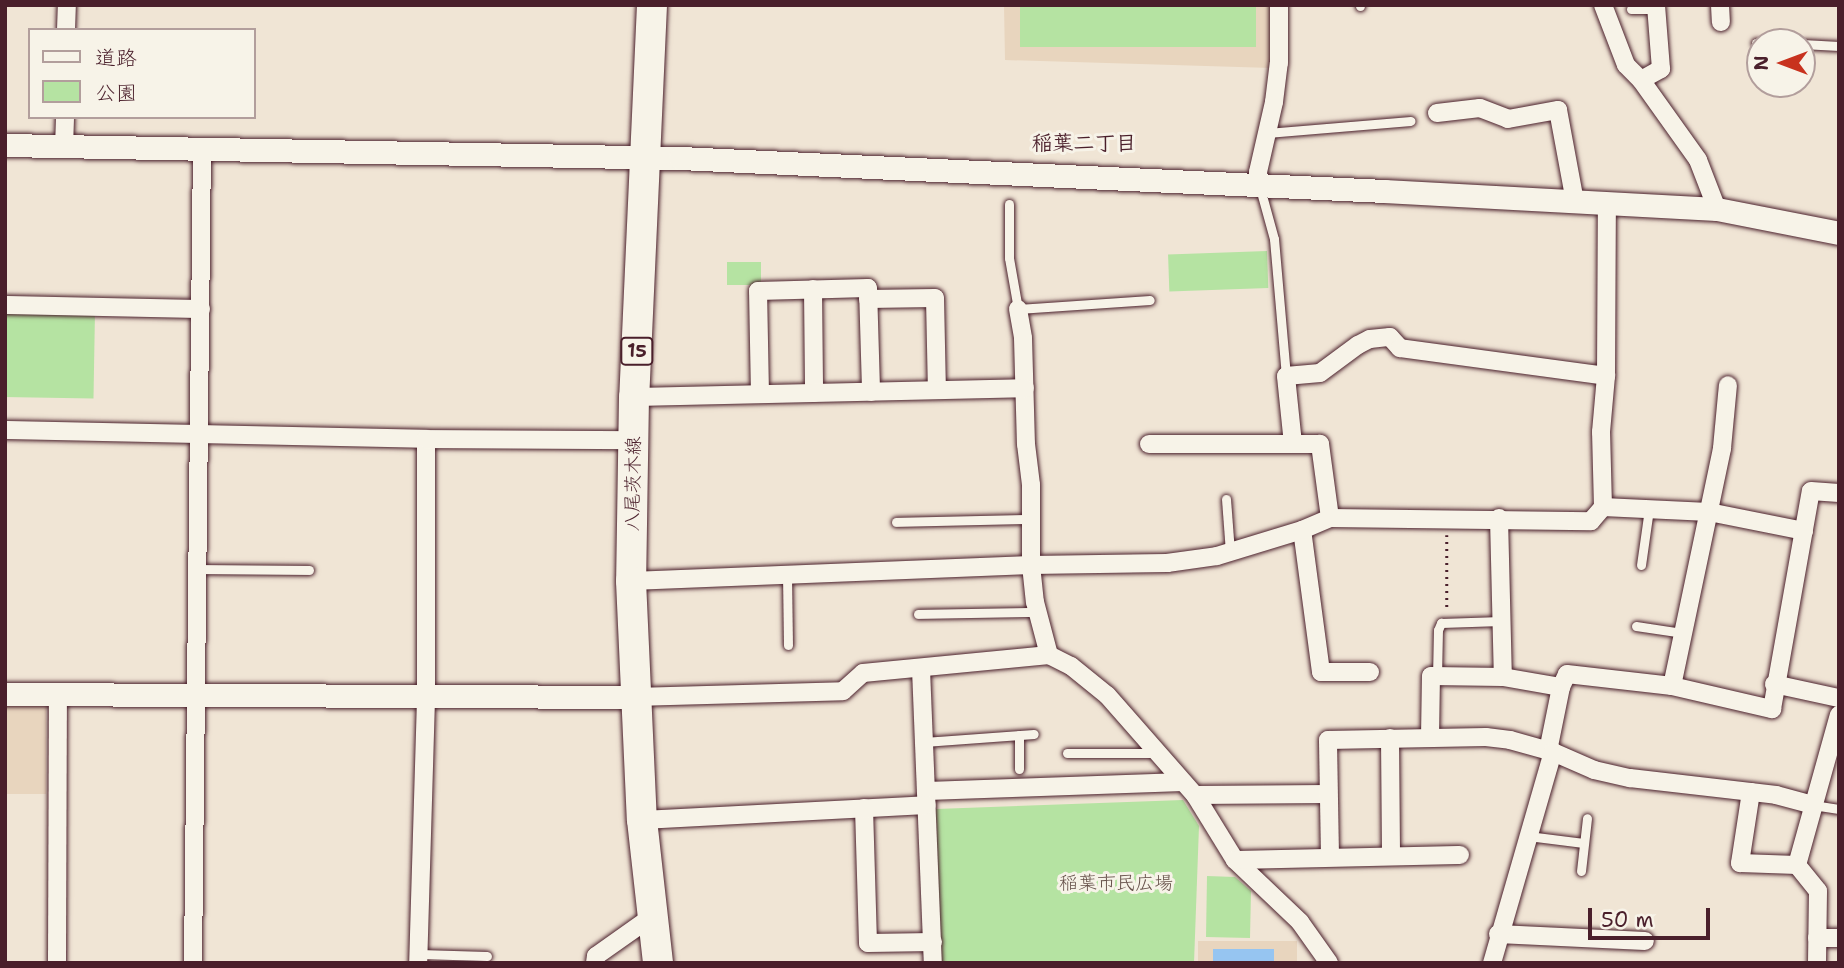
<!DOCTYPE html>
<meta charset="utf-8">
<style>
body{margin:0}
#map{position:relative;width:1844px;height:968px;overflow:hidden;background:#f0e5d5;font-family:"Shantell Sans","Klee One",sans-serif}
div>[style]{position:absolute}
.built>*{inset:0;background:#e8d5be;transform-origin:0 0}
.green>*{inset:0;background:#b5e3a2;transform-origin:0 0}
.water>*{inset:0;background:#96c5f1;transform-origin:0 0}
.path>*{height:2.5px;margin-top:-1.25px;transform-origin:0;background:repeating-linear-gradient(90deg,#4a1f2b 0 2px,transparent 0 7px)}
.roads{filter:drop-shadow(0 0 2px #4a1f2b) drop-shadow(0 0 2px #4a1f2b)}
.service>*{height:9px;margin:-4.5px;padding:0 4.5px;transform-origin:4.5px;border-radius:4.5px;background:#f7f3e8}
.minor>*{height:18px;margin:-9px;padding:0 9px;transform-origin:9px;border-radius:9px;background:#f7f3e8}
.tertiary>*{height:23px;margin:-11.5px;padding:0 11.5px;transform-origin:11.5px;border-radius:11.5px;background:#f7f3e8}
.primary>*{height:30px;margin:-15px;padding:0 15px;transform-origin:15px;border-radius:15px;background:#f7f3e8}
span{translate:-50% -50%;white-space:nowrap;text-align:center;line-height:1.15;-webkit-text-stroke:6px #f7f3e8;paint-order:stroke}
.shield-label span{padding:2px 5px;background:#f7f3e8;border:2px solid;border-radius:5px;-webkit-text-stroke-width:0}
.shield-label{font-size:18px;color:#4a1f2b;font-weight:700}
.street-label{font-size:19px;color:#4a1f2b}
.park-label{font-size:19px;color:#655049}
.neighbourhood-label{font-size:21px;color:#4a1f2b;font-weight:700}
.frame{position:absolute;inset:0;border:7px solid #4a1f2b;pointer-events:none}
.legend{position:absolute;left:28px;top:28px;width:228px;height:91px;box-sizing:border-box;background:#f7f3e8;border:2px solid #b29e9c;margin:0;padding:9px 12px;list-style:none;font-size:21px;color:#4a1f2b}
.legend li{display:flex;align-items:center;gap:14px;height:35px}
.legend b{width:35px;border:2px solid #b29e9c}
.north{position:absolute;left:1746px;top:28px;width:70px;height:70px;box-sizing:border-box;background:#f7f3e8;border:2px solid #b29e9c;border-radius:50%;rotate:270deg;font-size:19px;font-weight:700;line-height:28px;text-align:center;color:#4a1f2b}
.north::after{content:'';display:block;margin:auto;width:24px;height:32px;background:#c8321e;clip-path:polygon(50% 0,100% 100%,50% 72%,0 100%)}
.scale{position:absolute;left:1588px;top:908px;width:122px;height:32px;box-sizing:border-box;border:4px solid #4a1f2b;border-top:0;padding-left:9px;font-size:21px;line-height:24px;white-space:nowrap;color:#4a1f2b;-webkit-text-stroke:5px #f7f3e8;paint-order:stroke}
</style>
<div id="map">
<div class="built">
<i style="clip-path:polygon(1004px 5px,1275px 5px,1272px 68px,1005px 60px)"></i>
<i style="left:5px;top:706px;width:41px;height:88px"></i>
<i style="left:1198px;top:941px;width:99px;height:22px"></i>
</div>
<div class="green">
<i style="left:1020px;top:5px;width:236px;height:42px"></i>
<i style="left:1267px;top:251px;width:37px;height:99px;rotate:88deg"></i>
<i style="left:761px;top:262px;width:23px;height:34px;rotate:90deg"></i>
<i style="left:5px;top:311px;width:90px;height:86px;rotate:1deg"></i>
<i style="clip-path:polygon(1183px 800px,1199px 826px,1194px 963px,940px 963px,936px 809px)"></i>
<i style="clip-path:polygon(1207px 876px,1235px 877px,1251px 891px,1250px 938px,1206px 937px)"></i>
</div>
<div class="water">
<i style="left:1213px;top:949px;width:61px;height:14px"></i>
</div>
<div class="path">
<i style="left:1447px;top:535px;width:74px;rotate:90deg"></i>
</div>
<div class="roads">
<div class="service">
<i style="left:1360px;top:5px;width:1px;rotate:90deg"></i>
<i style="left:1631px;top:9px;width:25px"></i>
<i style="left:1756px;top:43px;width:4px"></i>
<i style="left:1802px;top:44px;width:37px;rotate:3deg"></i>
<i style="left:1267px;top:133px;width:144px;rotate:-4.8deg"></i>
<i style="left:1260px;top:188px;width:53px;rotate:74.6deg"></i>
<i style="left:1274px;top:239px;width:138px;rotate:85deg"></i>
<i style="left:1009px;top:204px;width:54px;rotate:90deg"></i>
<i style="left:1009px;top:258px;width:52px;rotate:80deg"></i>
<i style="left:1018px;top:309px;width:132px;rotate:-3.9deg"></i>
<i style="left:1226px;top:499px;width:53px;rotate:85.7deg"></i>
<i style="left:896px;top:522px;width:135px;rotate:-1.3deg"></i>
<i style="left:1641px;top:565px;width:57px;rotate:-81.9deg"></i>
<i style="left:198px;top:569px;width:111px;rotate:0.5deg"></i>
<i style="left:787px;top:574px;width:71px;rotate:89.2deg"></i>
<i style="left:918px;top:614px;width:120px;rotate:-1deg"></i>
<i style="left:1636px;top:626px;width:48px;rotate:8.5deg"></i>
<i style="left:1437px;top:677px;width:47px;rotate:-88.8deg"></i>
<i style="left:1438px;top:630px;width:8px;rotate:-67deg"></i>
<i style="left:1441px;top:623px;width:60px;rotate:-1.9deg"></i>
<i style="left:1019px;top:735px;width:34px;rotate:90deg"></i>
<i style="left:924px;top:742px;width:110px;rotate:-4.2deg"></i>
<i style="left:1067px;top:753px;width:89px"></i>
<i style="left:1813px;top:805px;width:26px;rotate:9deg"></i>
<i style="left:1528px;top:836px;width:56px;rotate:7.1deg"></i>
<i style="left:1581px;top:871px;width:53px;rotate:-83.5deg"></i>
<i style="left:419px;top:954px;width:68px;rotate:1.7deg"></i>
</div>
<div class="minor">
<i style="left:1603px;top:5px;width:64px;rotate:69deg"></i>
<i style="left:1626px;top:65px;width:21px;rotate:45deg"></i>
<i style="left:1641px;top:80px;width:98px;rotate:54.5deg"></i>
<i style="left:1698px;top:160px;width:53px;rotate:68.8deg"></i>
<i style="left:1720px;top:5px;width:17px;rotate:87deg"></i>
<i style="left:66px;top:30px;width:25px;rotate:-88deg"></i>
<i style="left:1641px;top:80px;width:23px;rotate:-29deg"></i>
<i style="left:1661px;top:69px;width:64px;rotate:-94.5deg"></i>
<i style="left:1437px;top:113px;width:43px;rotate:-6.6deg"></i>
<i style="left:1480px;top:108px;width:30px;rotate:21deg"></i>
<i style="left:1508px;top:119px;width:51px;rotate:-10.2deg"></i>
<i style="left:1558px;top:110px;width:94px;rotate:79.5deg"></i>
<i style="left:64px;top:147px;width:30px;rotate:-88deg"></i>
<i style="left:1259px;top:186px;width:14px;rotate:-94deg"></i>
<i style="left:1258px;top:172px;width:72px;rotate:-77.1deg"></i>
<i style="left:1274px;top:102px;width:39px;rotate:-83deg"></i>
<i style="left:1279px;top:63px;width:58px;rotate:-90deg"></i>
<i style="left:813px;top:289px;width:104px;rotate:89.4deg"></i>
<i style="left:868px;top:299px;width:67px;rotate:-0.9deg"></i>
<i style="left:935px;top:298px;width:92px;rotate:88.8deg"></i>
<i style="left:5px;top:305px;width:196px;rotate:1.2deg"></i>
<i style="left:1018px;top:309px;width:29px;rotate:80deg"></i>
<i style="left:1023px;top:338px;width:106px;rotate:88.4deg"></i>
<i style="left:1026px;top:444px;width:41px;rotate:83deg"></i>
<i style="left:1031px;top:485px;width:80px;rotate:90deg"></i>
<i style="left:1031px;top:565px;width:37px;rotate:84deg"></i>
<i style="left:1035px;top:602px;width:55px;rotate:75.2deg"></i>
<i style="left:1049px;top:655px;width:25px;rotate:27deg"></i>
<i style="left:1071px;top:666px;width:46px;rotate:38.9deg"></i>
<i style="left:1107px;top:695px;width:133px;rotate:48.7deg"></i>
<i style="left:1195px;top:795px;width:76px;rotate:58.4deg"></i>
<i style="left:1235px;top:860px;width:90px;rotate:43.6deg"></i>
<i style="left:1300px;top:922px;width:50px;rotate:54.7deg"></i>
<i style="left:760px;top:394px;width:103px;rotate:-91.1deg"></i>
<i style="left:758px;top:291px;width:110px;rotate:-1.6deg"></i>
<i style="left:868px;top:288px;width:104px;rotate:88.3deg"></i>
<i style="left:634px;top:397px;width:391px;rotate:-1.3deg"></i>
<i style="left:5px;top:430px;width:421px;rotate:1.2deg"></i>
<i style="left:426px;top:439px;width:260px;rotate:90deg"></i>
<i style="left:426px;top:699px;width:264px;rotate:91.7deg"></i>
<i style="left:426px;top:439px;width:207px;rotate:0.3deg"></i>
<i style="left:1149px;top:444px;width:144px"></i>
<i style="left:1603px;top:507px;width:106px;rotate:2.7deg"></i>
<i style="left:1709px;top:512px;width:97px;rotate:11.3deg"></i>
<i style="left:1330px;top:518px;width:75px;rotate:-97.7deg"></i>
<i style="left:1320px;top:444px;width:27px;rotate:180deg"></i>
<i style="left:1293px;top:444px;width:68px;rotate:-95.9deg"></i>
<i style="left:1286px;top:376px;width:34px;rotate:-5deg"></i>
<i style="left:1320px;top:373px;width:47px;rotate:-36.4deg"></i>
<i style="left:1358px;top:345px;width:13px;rotate:-27deg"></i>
<i style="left:1370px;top:339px;width:20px;rotate:-6deg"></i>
<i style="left:1390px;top:337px;width:15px;rotate:48deg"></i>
<i style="left:1400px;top:348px;width:208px;rotate:7.7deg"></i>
<i style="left:1499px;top:518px;width:159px;rotate:88.6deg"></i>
<i style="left:631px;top:581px;width:400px;rotate:-2.3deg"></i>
<i style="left:1031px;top:565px;width:136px;rotate:-0.8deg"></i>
<i style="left:1167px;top:563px;width:50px;rotate:-8deg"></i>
<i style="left:1217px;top:556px;width:89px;rotate:-17deg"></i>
<i style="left:921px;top:669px;width:294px;rotate:87.7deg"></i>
<i style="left:1370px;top:672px;width:49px;rotate:180deg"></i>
<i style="left:1321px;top:672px;width:143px;rotate:-97.6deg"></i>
<i style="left:1302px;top:530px;width:30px;rotate:-23deg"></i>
<i style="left:1330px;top:518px;width:261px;rotate:0.7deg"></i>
<i style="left:1591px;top:521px;width:18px;rotate:-49deg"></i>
<i style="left:1603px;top:507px;width:75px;rotate:-91.5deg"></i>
<i style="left:1601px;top:432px;width:56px;rotate:-84.9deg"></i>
<i style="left:1606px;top:376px;width:172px;rotate:-89.7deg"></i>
<i style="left:1774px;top:684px;width:66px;rotate:12.2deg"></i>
<i style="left:1672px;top:686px;width:243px;rotate:-78.1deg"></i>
<i style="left:1722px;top:448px;width:63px;rotate:-84.6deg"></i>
<i style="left:634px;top:697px;width:209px;rotate:-1.6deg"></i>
<i style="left:843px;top:691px;width:27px;rotate:-42deg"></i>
<i style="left:863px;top:673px;width:187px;rotate:-5.5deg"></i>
<i style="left:1390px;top:738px;width:118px;rotate:89.5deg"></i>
<i style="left:1430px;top:738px;width:62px;rotate:-89.1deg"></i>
<i style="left:1431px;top:676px;width:72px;rotate:0.8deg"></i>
<i style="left:1503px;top:677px;width:59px;rotate:9.8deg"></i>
<i style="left:1548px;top:751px;width:65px;rotate:-78.5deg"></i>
<i style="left:1561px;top:687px;width:14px;rotate:-65deg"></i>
<i style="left:1567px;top:674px;width:106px;rotate:6.5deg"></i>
<i style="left:1672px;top:686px;width:103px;rotate:13deg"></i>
<i style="left:1772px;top:709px;width:221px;rotate:-79.9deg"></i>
<i style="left:1811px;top:491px;width:28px;rotate:4deg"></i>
<i style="left:927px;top:791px;width:256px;rotate:-2deg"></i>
<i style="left:1751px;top:792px;width:72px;rotate:98.8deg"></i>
<i style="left:1740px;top:863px;width:57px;rotate:2deg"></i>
<i style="left:1195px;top:795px;width:133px;rotate:-0.4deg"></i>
<i style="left:864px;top:808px;width:135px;rotate:88.3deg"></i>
<i style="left:868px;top:943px;width:65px;rotate:-0.9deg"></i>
<i style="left:642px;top:820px;width:285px;rotate:-3deg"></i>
<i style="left:1330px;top:856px;width:116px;rotate:-91deg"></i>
<i style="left:1328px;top:740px;width:158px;rotate:-1.1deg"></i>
<i style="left:1486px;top:737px;width:24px;rotate:7deg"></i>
<i style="left:1510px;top:740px;width:45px;rotate:15.6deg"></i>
<i style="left:1553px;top:752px;width:45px;rotate:23.7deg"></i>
<i style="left:1594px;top:770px;width:37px;rotate:13deg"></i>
<i style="left:1630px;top:778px;width:147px;rotate:6.6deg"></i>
<i style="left:1776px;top:795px;width:38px;rotate:15deg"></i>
<i style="left:1235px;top:860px;width:225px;rotate:-1.3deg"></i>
<i style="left:1498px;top:934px;width:147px;rotate:2.7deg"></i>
<i style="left:1817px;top:938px;width:22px"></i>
<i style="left:57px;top:963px;width:269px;rotate:-89.8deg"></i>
<i style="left:193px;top:963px;width:814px;rotate:-89.37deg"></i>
<i style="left:595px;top:963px;width:7px;rotate:-82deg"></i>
<i style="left:596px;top:956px;width:67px;rotate:-35.3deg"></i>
<i style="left:1492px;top:963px;width:220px;rotate:-73.9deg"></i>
<i style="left:1817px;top:963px;width:72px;rotate:-89.2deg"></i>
<i style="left:1818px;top:891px;width:33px;rotate:-129deg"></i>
<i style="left:1797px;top:865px;width:156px;rotate:-74.4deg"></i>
</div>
<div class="tertiary">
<i style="left:5px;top:145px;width:675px;rotate:1.1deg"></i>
<i style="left:680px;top:158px;width:705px;rotate:2.68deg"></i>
<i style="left:1384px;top:191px;width:333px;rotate:3.1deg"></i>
<i style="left:1717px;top:209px;width:124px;rotate:11.1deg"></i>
<i style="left:5px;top:694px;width:629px;rotate:0.27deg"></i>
</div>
<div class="primary">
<i style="left:652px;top:5px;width:392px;rotate:92.6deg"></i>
<i style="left:634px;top:397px;width:184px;rotate:90.9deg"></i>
<i style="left:631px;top:581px;width:239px;rotate:87.4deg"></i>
<i style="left:642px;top:820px;width:144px;rotate:83.6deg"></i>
</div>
</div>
<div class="shield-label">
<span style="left:637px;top:351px">15</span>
</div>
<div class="street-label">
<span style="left:633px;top:484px;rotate:-89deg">八尾茨木線</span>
</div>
<div class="park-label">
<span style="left:1116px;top:883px">稲葉市民広場</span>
</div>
<div class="neighbourhood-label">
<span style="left:1084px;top:143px">稲葉二丁目</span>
</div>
<div class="frame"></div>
<ul class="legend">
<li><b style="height:9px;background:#f7f3e8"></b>道路</li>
<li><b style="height:19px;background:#b5e3a2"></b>公園</li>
</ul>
<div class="north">N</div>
<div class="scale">50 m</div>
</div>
